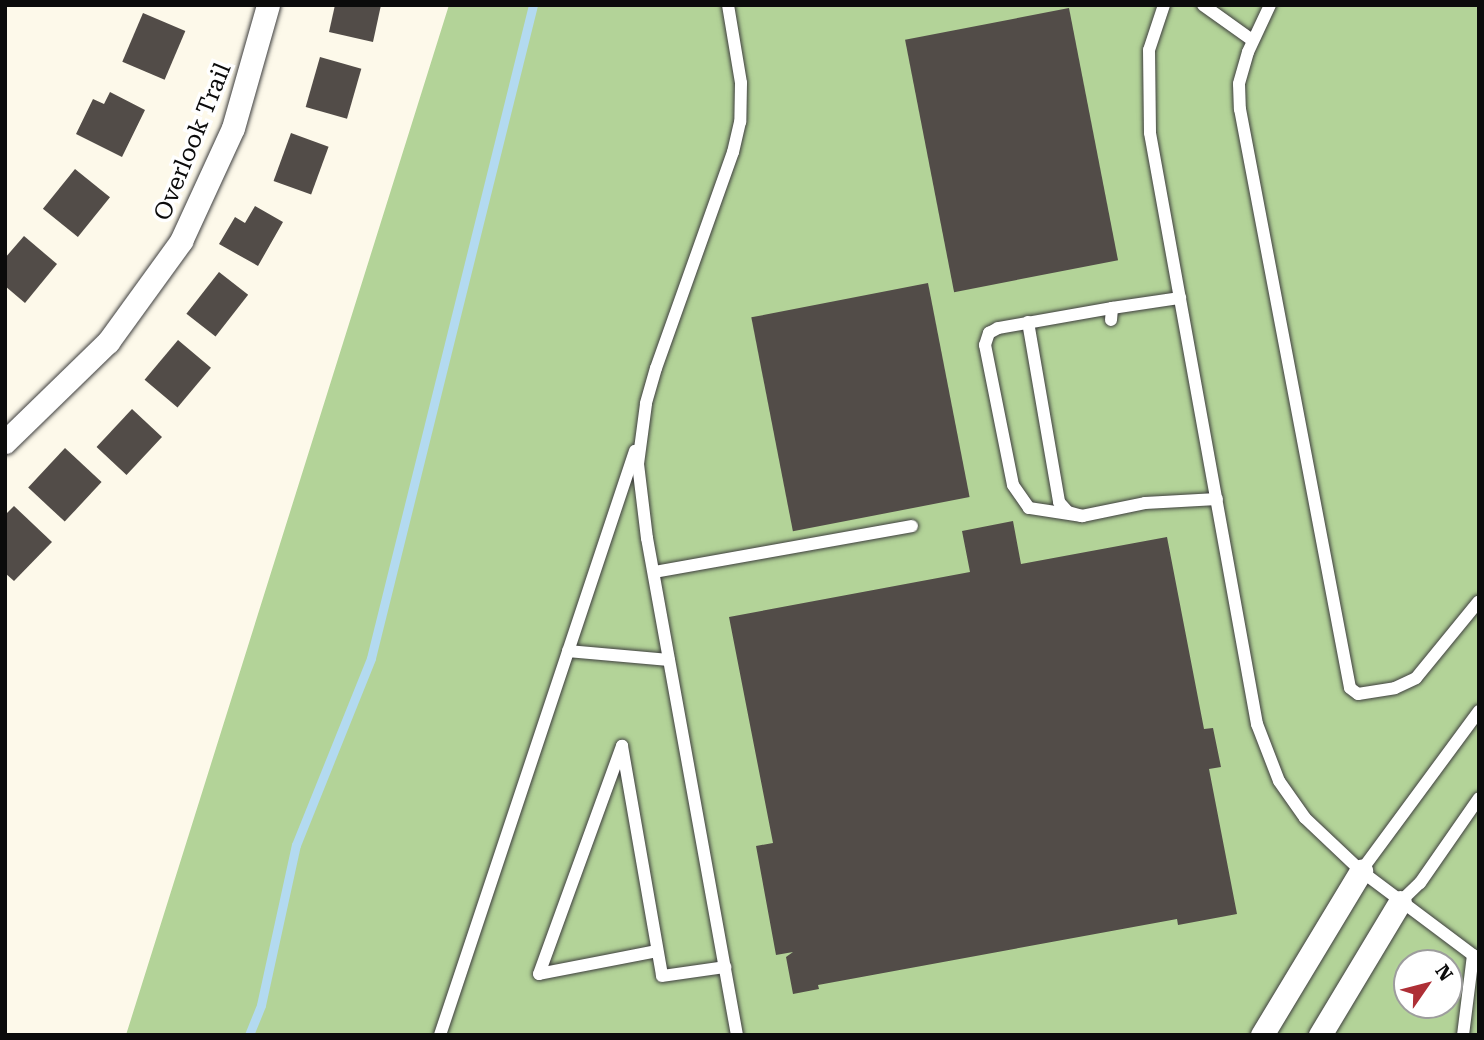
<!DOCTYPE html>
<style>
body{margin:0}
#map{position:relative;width:1484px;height:1040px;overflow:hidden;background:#fdf9ea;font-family:"Roboto Serif",serif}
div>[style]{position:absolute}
.forest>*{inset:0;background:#b3d398}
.stream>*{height:9px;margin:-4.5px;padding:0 4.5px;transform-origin:4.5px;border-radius:4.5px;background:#b3daf0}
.building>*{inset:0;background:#524c48;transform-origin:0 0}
.roads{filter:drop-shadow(0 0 2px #3e3e3e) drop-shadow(0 0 2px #3e3e3e)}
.service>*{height:12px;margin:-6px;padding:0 6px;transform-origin:6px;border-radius:6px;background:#fff}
.minor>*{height:23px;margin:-11.5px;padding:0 11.5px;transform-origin:11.5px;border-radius:11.5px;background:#fff}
span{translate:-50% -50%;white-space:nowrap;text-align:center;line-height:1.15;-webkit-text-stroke:7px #fff;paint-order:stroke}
.street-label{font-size:24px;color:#0b0b0b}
.frame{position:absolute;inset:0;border:7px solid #0b0b0b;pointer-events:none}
.north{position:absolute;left:1393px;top:949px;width:70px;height:70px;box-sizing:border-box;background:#fff;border:2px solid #9d9d9d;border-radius:50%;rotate:55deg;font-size:19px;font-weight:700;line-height:28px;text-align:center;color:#0b0b0b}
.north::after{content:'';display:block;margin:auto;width:24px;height:32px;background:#ae2f36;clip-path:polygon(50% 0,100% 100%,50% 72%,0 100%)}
</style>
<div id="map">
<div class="forest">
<i style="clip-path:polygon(evenodd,449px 5px,1479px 5px,1479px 1035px,126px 1035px,449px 5px,1407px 963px,1449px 963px,1449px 1005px,1407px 1005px,1407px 963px)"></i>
</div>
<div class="stream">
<i style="left:249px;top:1035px;width:32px;rotate:-68deg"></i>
<i style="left:261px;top:1005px;width:164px;rotate:-77.7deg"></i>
<i style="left:296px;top:845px;width:201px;rotate:-68.1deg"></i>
<i style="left:371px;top:658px;width:673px;rotate:-76.07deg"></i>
</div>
<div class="building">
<i style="clip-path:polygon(335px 5px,381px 5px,373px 42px,329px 32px)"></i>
<i style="left:1069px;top:8px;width:257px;height:167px;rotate:79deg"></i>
<i style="left:143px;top:13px;width:46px;height:53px;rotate:23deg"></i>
<i style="left:320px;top:57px;width:43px;height:52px;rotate:16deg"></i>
<i style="clip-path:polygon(110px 92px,145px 110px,122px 157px,76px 134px,93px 99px,104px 104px)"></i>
<i style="left:291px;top:133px;width:40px;height:51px;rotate:20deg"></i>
<i style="left:75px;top:169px;width:45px;height:51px;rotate:39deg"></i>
<i style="clip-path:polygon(255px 206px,283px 222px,258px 266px,219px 244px,235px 217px,245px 223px)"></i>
<i style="clip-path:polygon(24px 236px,57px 264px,25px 303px,5px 286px,5px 258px)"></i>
<i style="left:219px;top:272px;width:37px;height:53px;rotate:38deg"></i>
<i style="left:928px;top:283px;width:218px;height:180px;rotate:79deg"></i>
<i style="left:178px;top:340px;width:43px;height:52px;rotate:40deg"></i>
<i style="left:132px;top:409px;width:41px;height:52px;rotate:43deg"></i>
<i style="left:65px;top:448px;width:50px;height:54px;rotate:43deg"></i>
<i style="clip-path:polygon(14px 506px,52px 542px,14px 581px,5px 573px,5px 515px)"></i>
<i style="clip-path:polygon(1013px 521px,1021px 564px,1167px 537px,1204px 729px,1213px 728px,1221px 767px,1209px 769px,1237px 914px,1178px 925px,1177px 919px,818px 985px,819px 989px,793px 994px,786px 957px,793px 952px,776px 955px,756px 846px,773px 843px,729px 617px,970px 572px,962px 531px)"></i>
</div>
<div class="roads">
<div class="service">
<i style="left:728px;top:5px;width:79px;rotate:80.5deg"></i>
<i style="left:741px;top:83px;width:39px;rotate:91deg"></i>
<i style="left:740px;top:122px;width:31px;rotate:103deg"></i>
<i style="left:733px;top:152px;width:229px;rotate:109.6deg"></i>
<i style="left:656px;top:368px;width:37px;rotate:106deg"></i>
<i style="left:646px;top:404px;width:61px;rotate:97.6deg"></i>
<i style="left:638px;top:464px;width:75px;rotate:83.1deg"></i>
<i style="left:647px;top:538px;width:505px;rotate:79.74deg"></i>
<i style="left:1164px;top:5px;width:47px;rotate:108.4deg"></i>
<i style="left:1149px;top:50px;width:83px;rotate:89.3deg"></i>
<i style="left:1150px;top:133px;width:601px;rotate:79.74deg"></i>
<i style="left:1257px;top:724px;width:61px;rotate:68.9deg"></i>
<i style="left:1279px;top:781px;width:45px;rotate:54.9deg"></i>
<i style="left:1305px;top:818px;width:77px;rotate:43.4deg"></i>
<i style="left:1361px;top:871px;width:140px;rotate:36.9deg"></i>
<i style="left:1473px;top:955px;width:81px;rotate:97.1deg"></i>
<i style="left:1203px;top:5px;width:60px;rotate:35.5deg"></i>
<i style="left:1270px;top:5px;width:52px;rotate:115.1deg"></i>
<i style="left:1248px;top:52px;width:33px;rotate:106deg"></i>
<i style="left:1239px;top:84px;width:25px;rotate:88deg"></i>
<i style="left:1240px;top:109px;width:589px;rotate:79.24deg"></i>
<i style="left:1350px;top:688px;width:10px;rotate:37deg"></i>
<i style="left:1358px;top:694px;width:37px;rotate:-9deg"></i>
<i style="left:1395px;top:688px;width:23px;rotate:-25deg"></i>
<i style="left:1416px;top:678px;width:99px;rotate:-50.7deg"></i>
<i style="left:1111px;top:320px;width:12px;rotate:-85deg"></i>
<i style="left:1112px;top:308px;width:69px;rotate:-8.4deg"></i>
<i style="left:1028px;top:322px;width:183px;rotate:80.2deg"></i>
<i style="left:1059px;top:502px;width:13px;rotate:48deg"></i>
<i style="left:1068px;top:512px;width:15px;rotate:16deg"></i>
<i style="left:1082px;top:516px;width:64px;rotate:-11.7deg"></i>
<i style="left:1145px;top:503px;width:72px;rotate:-3.2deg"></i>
<i style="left:1082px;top:516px;width:54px;rotate:-171.4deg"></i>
<i style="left:1029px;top:508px;width:28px;rotate:-125deg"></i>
<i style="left:1013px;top:485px;width:143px;rotate:-101.3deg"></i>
<i style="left:985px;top:345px;width:13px;rotate:-72deg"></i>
<i style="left:989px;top:333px;width:10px;rotate:-29deg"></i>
<i style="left:998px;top:328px;width:116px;rotate:-10deg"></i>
<i style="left:654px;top:572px;width:262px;rotate:-10.1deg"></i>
<i style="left:568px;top:651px;width:101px;rotate:5.1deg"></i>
<i style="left:1361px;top:871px;width:199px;rotate:-53.6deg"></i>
<i style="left:1400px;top:902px;width:28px;rotate:-44deg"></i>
<i style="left:1420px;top:883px;width:103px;rotate:-55.2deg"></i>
<i style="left:657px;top:951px;width:120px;rotate:169deg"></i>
<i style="left:539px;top:974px;width:243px;rotate:-70deg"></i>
<i style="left:622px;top:746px;width:233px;rotate:80.1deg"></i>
<i style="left:662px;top:976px;width:64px;rotate:-8.1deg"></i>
<i style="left:440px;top:1035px;width:616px;rotate:-71.54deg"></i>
</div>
<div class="minor">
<i style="left:5px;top:442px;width:144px;rotate:-44.2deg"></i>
<i style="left:108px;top:342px;width:125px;rotate:-54.1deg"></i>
<i style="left:181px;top:241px;width:124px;rotate:-65.3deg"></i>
<i style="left:233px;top:128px;width:128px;rotate:-74.1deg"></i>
<i style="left:1262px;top:1035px;width:192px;rotate:-58.9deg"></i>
<i style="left:1320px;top:1035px;width:155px;rotate:-59deg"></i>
</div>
</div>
<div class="street-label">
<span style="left:193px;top:142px;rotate:-68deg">Overlook Trail</span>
</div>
<div class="frame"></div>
<div class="north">N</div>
</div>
